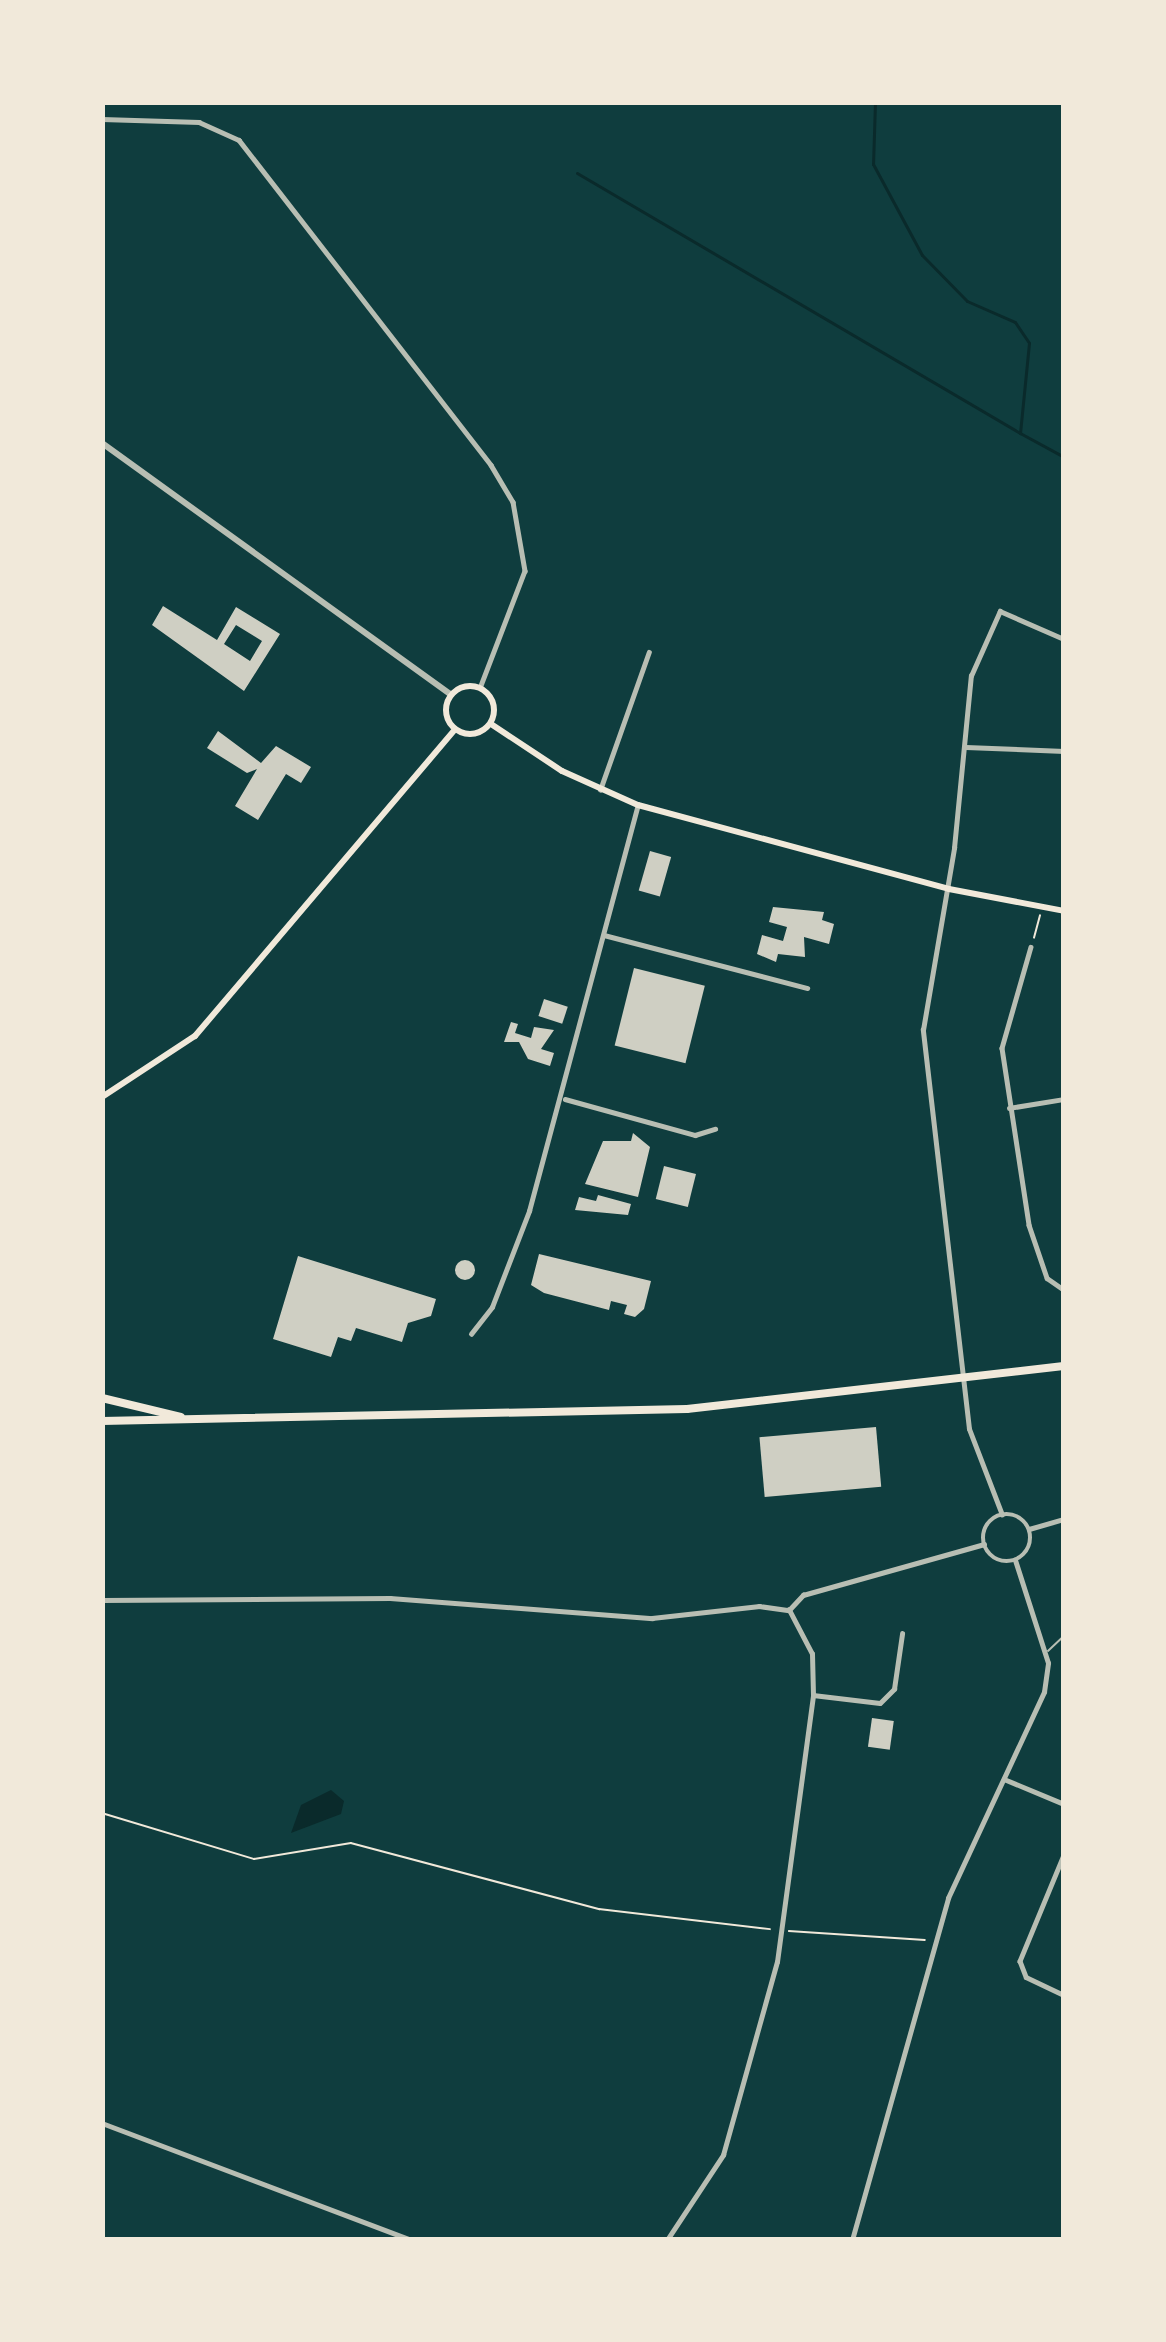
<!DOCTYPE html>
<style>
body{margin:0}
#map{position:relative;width:1166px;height:2342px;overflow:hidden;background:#0f3d3e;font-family:Mulish,sans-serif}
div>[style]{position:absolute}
.water>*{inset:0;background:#0a2a2b}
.stream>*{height:3px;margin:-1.5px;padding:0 1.5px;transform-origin:1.5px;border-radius:1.5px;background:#0a2a2b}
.building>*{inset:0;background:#cfcfc3;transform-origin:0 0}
.round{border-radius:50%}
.path>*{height:1.5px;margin:-0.75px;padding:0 0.75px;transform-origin:0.75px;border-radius:0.75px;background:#f1e9da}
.service>*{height:1.5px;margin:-0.75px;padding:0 0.75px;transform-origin:0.75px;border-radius:0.75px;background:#b8beb3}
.minor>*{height:4.5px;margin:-2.25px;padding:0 2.25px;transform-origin:2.25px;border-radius:2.25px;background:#b8beb3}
.minor>.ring{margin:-2.25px;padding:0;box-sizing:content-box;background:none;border:4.5px solid #b8beb3;border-radius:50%}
.tertiary>*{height:6px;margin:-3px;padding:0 3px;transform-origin:3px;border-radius:3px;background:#b8beb3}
.secondary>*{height:6px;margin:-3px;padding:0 3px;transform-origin:3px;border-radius:3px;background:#f1e9da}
.secondary>.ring{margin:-3px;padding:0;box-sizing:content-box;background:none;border:6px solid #f1e9da;border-radius:50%}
.trunk>*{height:8px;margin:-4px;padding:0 4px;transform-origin:4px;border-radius:4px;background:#f1e9da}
span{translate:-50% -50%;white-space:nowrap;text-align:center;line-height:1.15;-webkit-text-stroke:12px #f1e9da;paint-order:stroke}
.frame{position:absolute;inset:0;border:105px solid #f1e9da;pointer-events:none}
</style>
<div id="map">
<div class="water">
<i style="clip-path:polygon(331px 1790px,344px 1801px,341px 1814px,291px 1833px,301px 1805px)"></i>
</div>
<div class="stream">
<i style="left:875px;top:102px;width:62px;rotate:91.8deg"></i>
<i style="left:873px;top:164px;width:103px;rotate:61.7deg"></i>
<i style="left:922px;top:255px;width:64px;rotate:45.6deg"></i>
<i style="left:967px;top:301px;width:52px;rotate:23.6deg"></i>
<i style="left:1015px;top:322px;width:25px;rotate:56deg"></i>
<i style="left:1029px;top:343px;width:90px;rotate:95.7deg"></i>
<i style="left:1020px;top:433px;width:50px;rotate:28.6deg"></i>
<i style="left:577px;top:173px;width:514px;rotate:30.41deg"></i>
</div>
<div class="building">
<i style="clip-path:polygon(evenodd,163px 606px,217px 640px,236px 607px,280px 634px,244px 691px,152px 625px,163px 606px,236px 625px,262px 641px,250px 661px,224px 644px,236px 625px)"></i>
<i style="clip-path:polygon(218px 731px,261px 763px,276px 746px,311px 767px,301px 783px,286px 774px,258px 820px,235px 806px,257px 769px,247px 773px,207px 748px)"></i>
<i style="left:650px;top:851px;width:22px;height:41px;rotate:16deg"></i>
<i style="clip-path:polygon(773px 907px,824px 912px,822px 920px,834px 924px,829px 944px,804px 937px,805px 957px,778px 954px,776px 962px,757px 954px,762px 935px,783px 941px,787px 927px,769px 922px)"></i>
<i style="left:634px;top:968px;width:73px;height:80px;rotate:14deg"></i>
<i style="left:544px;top:999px;width:25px;height:18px;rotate:18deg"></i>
<i style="clip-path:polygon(511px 1022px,518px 1024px,515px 1033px,531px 1038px,534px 1027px,554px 1030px,541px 1049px,554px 1053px,550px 1066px,528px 1059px,519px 1042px,504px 1042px)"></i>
<i style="clip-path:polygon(633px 1133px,650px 1147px,638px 1197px,585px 1184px,603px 1141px,631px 1141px)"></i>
<i style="left:664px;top:1166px;width:33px;height:34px;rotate:14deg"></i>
<i style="clip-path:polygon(598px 1195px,631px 1204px,628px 1215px,575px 1210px,579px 1197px,596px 1201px)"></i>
<i style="clip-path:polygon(539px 1254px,651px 1281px,644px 1309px,635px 1317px,624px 1314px,627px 1305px,611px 1301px,609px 1310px,544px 1293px,531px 1285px)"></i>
<i style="clip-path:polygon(298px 1256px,436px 1299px,431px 1316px,408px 1323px,402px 1342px,356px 1328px,351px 1341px,338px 1337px,331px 1357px,273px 1339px)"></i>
<i class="round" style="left:455px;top:1260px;width:20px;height:20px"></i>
<i style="left:876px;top:1427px;width:60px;height:117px;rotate:85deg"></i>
<i style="left:872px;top:1718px;width:22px;height:29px;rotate:8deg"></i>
</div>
<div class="path">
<i style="left:1034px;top:938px;width:23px;rotate:-75deg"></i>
<i style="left:102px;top:1813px;width:159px;rotate:16.8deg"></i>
<i style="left:254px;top:1859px;width:98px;rotate:-9.4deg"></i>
<i style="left:351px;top:1843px;width:257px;rotate:14.9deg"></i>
<i style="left:599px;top:1909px;width:172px;rotate:6.7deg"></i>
<i style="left:789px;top:1931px;width:136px;rotate:3.8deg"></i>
</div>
<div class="service">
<i style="left:1048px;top:1651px;width:22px;rotate:-43deg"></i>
</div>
<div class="minor">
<i style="left:102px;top:119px;width:97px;rotate:1.8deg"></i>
<i style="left:199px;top:122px;width:44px;rotate:24.2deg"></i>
<i style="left:239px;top:140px;width:411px;rotate:52.2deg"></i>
<i style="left:491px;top:465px;width:43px;rotate:59.3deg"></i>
<i style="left:513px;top:502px;width:70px;rotate:80.1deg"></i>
<i style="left:525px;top:571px;width:125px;rotate:111deg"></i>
<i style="left:966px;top:747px;width:98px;rotate:2.3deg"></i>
<i style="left:600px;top:790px;width:146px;rotate:-70.5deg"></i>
<i style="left:604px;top:935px;width:210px;rotate:14.6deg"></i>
<i style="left:1031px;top:947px;width:105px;rotate:106deg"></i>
<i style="left:1002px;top:1048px;width:179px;rotate:81.3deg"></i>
<i style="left:1029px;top:1225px;width:56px;rotate:71.2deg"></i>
<i style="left:1047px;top:1278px;width:21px;rotate:35deg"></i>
<i style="left:565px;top:1099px;width:135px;rotate:15.5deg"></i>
<i style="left:695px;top:1135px;width:21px;rotate:-17deg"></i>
<i style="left:1009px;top:1108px;width:56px;rotate:-9.3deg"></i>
<i style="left:471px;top:1334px;width:34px;rotate:-52deg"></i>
<i style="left:492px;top:1307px;width:103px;rotate:-68.9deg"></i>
<i style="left:529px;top:1211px;width:420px;rotate:-75deg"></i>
<i class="ring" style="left:983px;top:1514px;width:43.5px;height:43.5px"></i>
<i style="left:1002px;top:1515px;width:92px;rotate:-111deg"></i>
<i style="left:969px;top:1429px;width:402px;rotate:-96.6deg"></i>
<i style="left:923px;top:1030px;width:185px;rotate:-80.3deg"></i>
<i style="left:954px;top:848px;width:173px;rotate:-84.4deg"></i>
<i style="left:971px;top:676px;width:71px;rotate:-66deg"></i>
<i style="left:1000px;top:611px;width:70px;rotate:23.6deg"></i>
<i style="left:1029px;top:1529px;width:36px;rotate:-16deg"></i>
<i style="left:102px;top:1600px;width:288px;rotate:-0.4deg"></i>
<i style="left:390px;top:1598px;width:263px;rotate:4.4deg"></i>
<i style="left:652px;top:1618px;width:108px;rotate:-6.4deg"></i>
<i style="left:759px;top:1606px;width:30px;rotate:8deg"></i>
<i style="left:789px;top:1610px;width:21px;rotate:-47deg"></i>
<i style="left:803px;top:1595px;width:188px;rotate:-15.7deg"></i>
<i style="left:813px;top:1695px;width:67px;rotate:6.8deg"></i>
<i style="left:880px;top:1703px;width:20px;rotate:-45deg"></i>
<i style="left:894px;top:1689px;width:56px;rotate:-81.7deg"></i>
<i style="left:1004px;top:1779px;width:65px;rotate:22.6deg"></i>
<i style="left:1064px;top:1855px;width:115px;rotate:112.5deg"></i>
<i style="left:1020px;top:1961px;width:17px;rotate:69deg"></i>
<i style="left:1026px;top:1977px;width:42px;rotate:25.3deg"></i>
<i style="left:102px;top:2123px;width:330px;rotate:20.7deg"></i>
<i style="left:667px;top:2240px;width:102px;rotate:-56.6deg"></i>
<i style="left:723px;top:2155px;width:200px;rotate:-74.4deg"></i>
<i style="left:777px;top:1962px;width:269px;rotate:-82.3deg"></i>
<i style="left:813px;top:1695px;width:41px;rotate:-91.4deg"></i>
<i style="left:812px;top:1654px;width:50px;rotate:-117.6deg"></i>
<i style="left:852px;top:2240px;width:355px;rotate:-74.3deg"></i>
<i style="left:948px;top:1898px;width:227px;rotate:-65deg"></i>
<i style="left:1044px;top:1692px;width:29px;rotate:-82deg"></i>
<i style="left:1048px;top:1663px;width:108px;rotate:-107.8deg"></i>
</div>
<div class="tertiary">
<i style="left:102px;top:443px;width:430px;rotate:35.8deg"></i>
</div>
<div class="secondary">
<i class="ring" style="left:446px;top:686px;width:42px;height:42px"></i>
<i style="left:491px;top:724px;width:85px;rotate:33.5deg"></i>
<i style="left:562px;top:771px;width:83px;rotate:24.1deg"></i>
<i style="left:638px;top:805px;width:322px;rotate:15.1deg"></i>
<i style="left:949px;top:889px;width:117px;rotate:10.8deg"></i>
<i style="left:102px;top:1097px;width:111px;rotate:-33.3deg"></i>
<i style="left:195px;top:1036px;width:402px;rotate:-49.7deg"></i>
</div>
<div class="trunk">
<i style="left:102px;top:1398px;width:81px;rotate:13.5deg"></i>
<i style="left:102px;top:1421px;width:585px;rotate:-1.18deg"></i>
<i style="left:687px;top:1409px;width:379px;rotate:-6.5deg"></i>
</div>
<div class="frame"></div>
</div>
